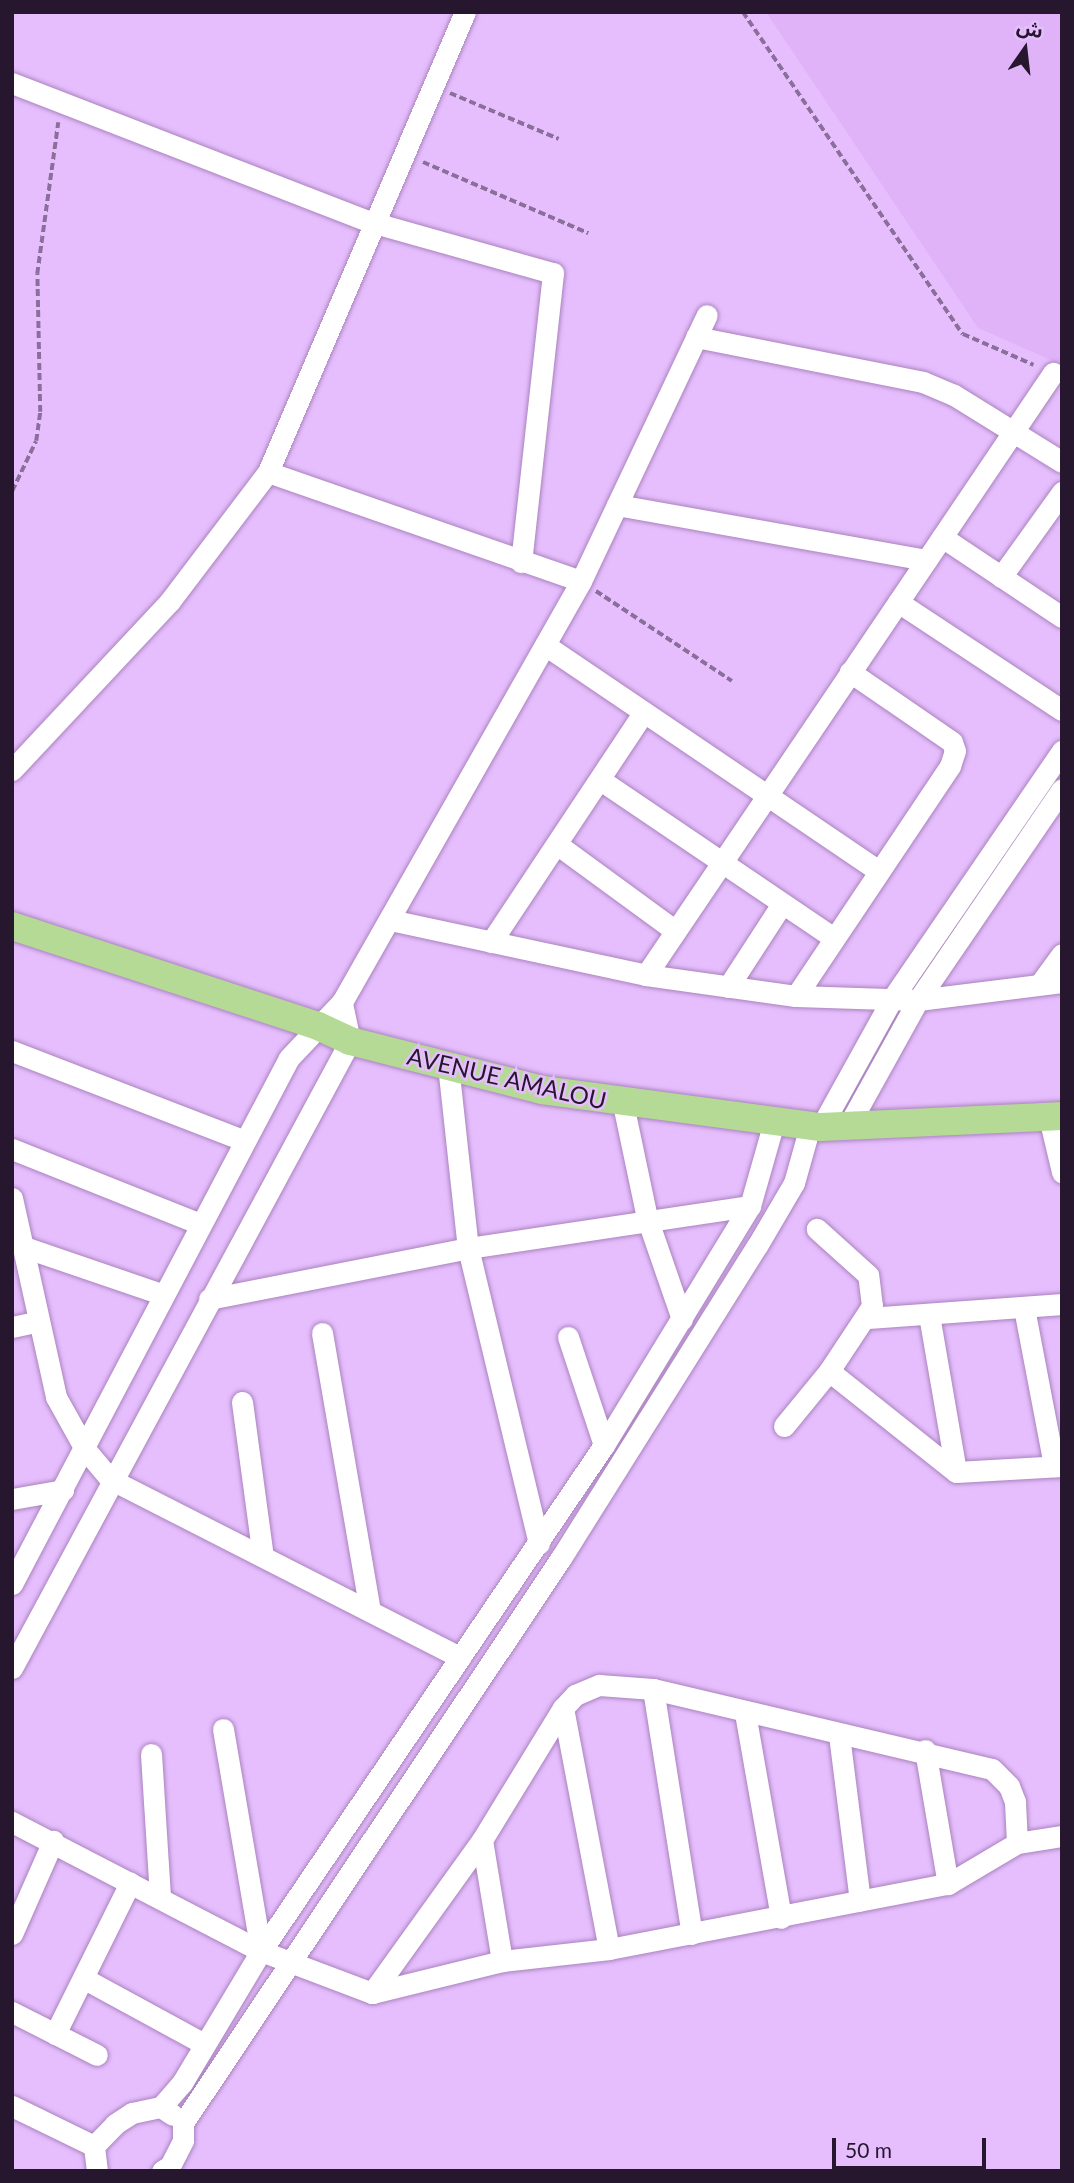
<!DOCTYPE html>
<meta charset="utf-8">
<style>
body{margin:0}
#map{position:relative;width:1074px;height:2183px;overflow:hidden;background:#e6befd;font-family:Lato,"Noto Sans Arabic",sans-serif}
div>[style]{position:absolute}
.built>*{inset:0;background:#e0b3f9}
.path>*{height:3.5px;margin-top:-1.75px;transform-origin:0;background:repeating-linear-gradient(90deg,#8b6f9b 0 7px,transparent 0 10.5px)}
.roads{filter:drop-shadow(0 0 2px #aa83bf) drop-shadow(0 0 2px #aa83bf)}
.minor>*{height:21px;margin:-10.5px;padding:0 10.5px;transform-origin:10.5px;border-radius:10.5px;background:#fff}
.major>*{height:28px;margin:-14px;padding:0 14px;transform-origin:14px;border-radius:14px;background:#b5da96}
span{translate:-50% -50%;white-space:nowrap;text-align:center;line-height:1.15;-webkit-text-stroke:5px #e6befd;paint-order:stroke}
.street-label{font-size:24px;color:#26172e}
.frame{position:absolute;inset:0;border:14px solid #26172e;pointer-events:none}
.north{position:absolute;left:990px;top:14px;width:70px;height:70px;-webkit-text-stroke:5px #e6befd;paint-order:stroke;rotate:14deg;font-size:19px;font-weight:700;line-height:28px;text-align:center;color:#26172e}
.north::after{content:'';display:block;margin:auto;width:24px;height:32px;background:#26172e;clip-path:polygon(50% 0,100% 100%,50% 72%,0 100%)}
.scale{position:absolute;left:832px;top:2138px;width:154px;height:32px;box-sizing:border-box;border:4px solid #26172e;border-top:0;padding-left:9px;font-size:21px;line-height:24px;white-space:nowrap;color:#26172e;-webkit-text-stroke:5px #e6befd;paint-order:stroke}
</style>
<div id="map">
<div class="built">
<i style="clip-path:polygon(766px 12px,1062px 12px,1062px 365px,978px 328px)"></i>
</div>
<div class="path">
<i style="left:743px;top:12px;width:390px;rotate:55.7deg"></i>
<i style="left:963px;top:334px;width:77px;rotate:23.6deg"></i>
<i style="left:450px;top:93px;width:118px;rotate:22.9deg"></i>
<i style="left:423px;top:162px;width:180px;rotate:23.3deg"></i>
<i style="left:12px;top:491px;width:55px;rotate:-64.4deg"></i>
<i style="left:36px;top:441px;width:29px;rotate:-82deg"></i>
<i style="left:40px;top:412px;width:138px;rotate:-91.2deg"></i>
<i style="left:37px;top:274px;width:153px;rotate:-82.1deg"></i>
<i style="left:596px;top:591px;width:163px;rotate:33.5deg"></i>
</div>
<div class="roads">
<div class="minor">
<i style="left:12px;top:83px;width:385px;rotate:21.2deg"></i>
<i style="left:371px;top:222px;width:189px;rotate:15.7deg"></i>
<i style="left:553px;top:273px;width:291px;rotate:96.3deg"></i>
<i style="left:696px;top:337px;width:231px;rotate:11.2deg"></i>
<i style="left:923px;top:382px;width:34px;rotate:23deg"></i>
<i style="left:954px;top:395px;width:127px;rotate:31.8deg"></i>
<i style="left:268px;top:472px;width:331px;rotate:19.2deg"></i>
<i style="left:617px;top:505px;width:314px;rotate:10.1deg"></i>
<i style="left:942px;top:537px;width:144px;rotate:33.7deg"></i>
<i style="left:1001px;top:577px;width:105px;rotate:-54.3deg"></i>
<i style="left:898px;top:602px;width:196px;rotate:33.4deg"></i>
<i style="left:545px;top:645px;width:403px;rotate:34.1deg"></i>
<i style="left:12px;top:770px;width:231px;rotate:-46.9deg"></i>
<i style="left:170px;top:601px;width:162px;rotate:-52.8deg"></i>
<i style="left:268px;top:472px;width:500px;rotate:-66.82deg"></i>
<i style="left:602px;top:781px;width:278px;rotate:34.1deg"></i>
<i style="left:558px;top:845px;width:144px;rotate:36.2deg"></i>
<i style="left:390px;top:920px;width:262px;rotate:12.1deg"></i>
<i style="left:646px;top:975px;width:151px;rotate:8deg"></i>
<i style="left:796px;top:996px;width:122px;rotate:1.9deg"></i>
<i style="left:918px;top:1000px;width:145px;rotate:-7.1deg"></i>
<i style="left:491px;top:942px;width:276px;rotate:-56.4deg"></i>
<i style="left:646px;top:975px;width:727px;rotate:-55.94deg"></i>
<i style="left:1040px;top:984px;width:37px;rotate:-54deg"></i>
<i style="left:728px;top:987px;width:99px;rotate:-57deg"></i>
<i style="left:796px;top:996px;width:277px;rotate:-56.2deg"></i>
<i style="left:950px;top:766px;width:16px;rotate:-72deg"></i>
<i style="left:955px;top:751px;width:9px;rotate:-108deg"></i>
<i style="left:952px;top:742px;width:124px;rotate:-145.5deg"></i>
<i style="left:12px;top:1051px;width:248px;rotate:21.1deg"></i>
<i style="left:448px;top:1065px;width:184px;rotate:83.8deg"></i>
<i style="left:468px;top:1248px;width:304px;rotate:76.5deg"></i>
<i style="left:623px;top:1104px;width:116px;rotate:78.1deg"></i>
<i style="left:647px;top:1218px;width:107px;rotate:70.9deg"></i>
<i style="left:1049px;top:1117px;width:57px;rotate:76.7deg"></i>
<i style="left:821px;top:1127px;width:146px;rotate:-61deg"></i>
<i style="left:892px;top:999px;width:301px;rotate:-55.6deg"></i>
<i style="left:847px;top:1128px;width:146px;rotate:-61deg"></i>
<i style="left:918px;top:1000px;width:255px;rotate:-55.7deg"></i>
<i style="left:12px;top:1149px;width:202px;rotate:21.7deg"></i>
<i style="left:12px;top:1198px;width:204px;rotate:77.5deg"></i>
<i style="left:56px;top:1397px;width:60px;rotate:60.9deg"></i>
<i style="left:85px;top:1449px;width:39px;rotate:50deg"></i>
<i style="left:110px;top:1479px;width:393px;rotate:27deg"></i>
<i style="left:21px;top:1246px;width:151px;rotate:18.9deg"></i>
<i style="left:209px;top:1299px;width:264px;rotate:-11.1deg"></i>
<i style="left:468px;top:1248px;width:285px;rotate:-8.5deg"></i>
<i style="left:1024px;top:1308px;width:161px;rotate:79.2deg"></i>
<i style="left:929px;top:1315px;width:159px;rotate:80.2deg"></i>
<i style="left:868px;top:1318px;width:195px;rotate:-4.1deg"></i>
<i style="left:12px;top:1327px;width:25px;rotate:-12deg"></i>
<i style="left:322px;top:1333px;width:281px;rotate:80.2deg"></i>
<i style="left:568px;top:1337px;width:114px;rotate:71.6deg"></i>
<i style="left:829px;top:1371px;width:162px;rotate:38.5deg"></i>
<i style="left:956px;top:1472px;width:106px;rotate:-3.2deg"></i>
<i style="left:242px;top:1402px;width:156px;rotate:82.3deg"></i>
<i style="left:784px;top:1426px;width:71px;rotate:-50.7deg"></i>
<i style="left:829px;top:1371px;width:78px;rotate:-56.5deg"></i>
<i style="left:872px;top:1306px;width:31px;rotate:-97deg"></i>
<i style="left:868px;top:1275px;width:69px;rotate:-138deg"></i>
<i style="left:12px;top:1499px;width:52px;rotate:-10deg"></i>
<i style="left:12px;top:1584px;width:594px;rotate:-62.23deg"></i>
<i style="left:289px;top:1058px;width:77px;rotate:-46.6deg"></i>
<i style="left:342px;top:1002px;width:484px;rotate:-60.4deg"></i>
<i style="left:581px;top:581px;width:294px;rotate:-64.7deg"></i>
<i style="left:12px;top:1668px;width:712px;rotate:-61.67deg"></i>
<i style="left:350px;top:1041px;width:40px;rotate:-102deg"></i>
<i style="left:653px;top:1689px;width:248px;rotate:81deg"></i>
<i style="left:563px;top:1708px;width:245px;rotate:79.2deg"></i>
<i style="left:745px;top:1713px;width:208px;rotate:80deg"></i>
<i style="left:223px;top:1729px;width:225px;rotate:80.3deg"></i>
<i style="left:839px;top:1735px;width:167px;rotate:82.8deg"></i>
<i style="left:925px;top:1750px;width:136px;rotate:80.3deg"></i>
<i style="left:151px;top:1754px;width:144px;rotate:86.4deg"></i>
<i style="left:12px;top:1822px;width:280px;rotate:27.4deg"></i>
<i style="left:261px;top:1951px;width:119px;rotate:20.7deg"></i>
<i style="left:372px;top:1993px;width:134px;rotate:-13.8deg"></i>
<i style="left:502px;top:1961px;width:108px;rotate:-6.4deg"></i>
<i style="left:609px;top:1949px;width:345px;rotate:-10.9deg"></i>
<i style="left:948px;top:1884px;width:80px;rotate:-30.7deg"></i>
<i style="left:1017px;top:1843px;width:46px;rotate:-8.8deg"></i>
<i style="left:482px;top:1840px;width:123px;rotate:80.6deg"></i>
<i style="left:12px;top:1934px;width:102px;rotate:-66.2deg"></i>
<i style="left:83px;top:1978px;width:138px;rotate:28.6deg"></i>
<i style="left:372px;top:1993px;width:188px;rotate:-54.3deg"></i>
<i style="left:482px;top:1840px;width:155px;rotate:-58.5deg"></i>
<i style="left:563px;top:1708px;width:18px;rotate:-47deg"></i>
<i style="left:575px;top:1695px;width:26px;rotate:-23deg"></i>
<i style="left:599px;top:1685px;width:54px;rotate:4.2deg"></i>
<i style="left:653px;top:1689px;width:348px;rotate:13.3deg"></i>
<i style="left:992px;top:1769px;width:24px;rotate:45deg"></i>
<i style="left:1009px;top:1786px;width:17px;rotate:69deg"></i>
<i style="left:1015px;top:1802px;width:41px;rotate:87.2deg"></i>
<i style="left:12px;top:2012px;width:95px;rotate:26.8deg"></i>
<i style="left:55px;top:2034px;width:169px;rotate:-63.6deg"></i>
<i style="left:12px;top:2106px;width:91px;rotate:26deg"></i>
<i style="left:161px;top:2107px;width:32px;rotate:-49deg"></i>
<i style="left:182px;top:2083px;width:154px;rotate:-59.1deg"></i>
<i style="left:261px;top:1951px;width:611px;rotate:-55.87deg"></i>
<i style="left:604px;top:1445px;width:280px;rotate:-58.6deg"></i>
<i style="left:750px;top:1206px;width:87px;rotate:-74.1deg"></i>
<i style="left:97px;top:2171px;width:25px;rotate:-97deg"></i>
<i style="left:94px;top:2146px;width:30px;rotate:-46deg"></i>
<i style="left:115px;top:2124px;width:20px;rotate:-33deg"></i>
<i style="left:132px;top:2113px;width:30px;rotate:-12deg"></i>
<i style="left:161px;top:2107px;width:14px;rotate:34deg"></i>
<i style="left:162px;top:2171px;width:9px;rotate:-32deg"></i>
<i style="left:170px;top:2166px;width:29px;rotate:-63deg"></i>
<i style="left:183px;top:2140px;width:17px;rotate:-90deg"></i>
<i style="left:183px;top:2123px;width:680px;rotate:-56.22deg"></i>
<i style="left:561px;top:1558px;width:368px;rotate:-57.9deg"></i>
<i style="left:757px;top:1246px;width:73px;rotate:-59.6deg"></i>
<i style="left:794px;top:1183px;width:59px;rotate:-74.3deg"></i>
</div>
<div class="major">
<i style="left:12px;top:926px;width:322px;rotate:18.1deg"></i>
<i style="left:318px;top:1026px;width:35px;rotate:25deg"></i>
<i style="left:350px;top:1041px;width:198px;rotate:14.3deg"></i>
<i style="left:542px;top:1090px;width:281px;rotate:7.6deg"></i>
<i style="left:821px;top:1127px;width:241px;rotate:-2.6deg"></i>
</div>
</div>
<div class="street-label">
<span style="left:507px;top:1078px;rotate:13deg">AVENUE AMALOU</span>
</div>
<div class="frame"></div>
<div class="north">ش</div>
<div class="scale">50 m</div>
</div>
